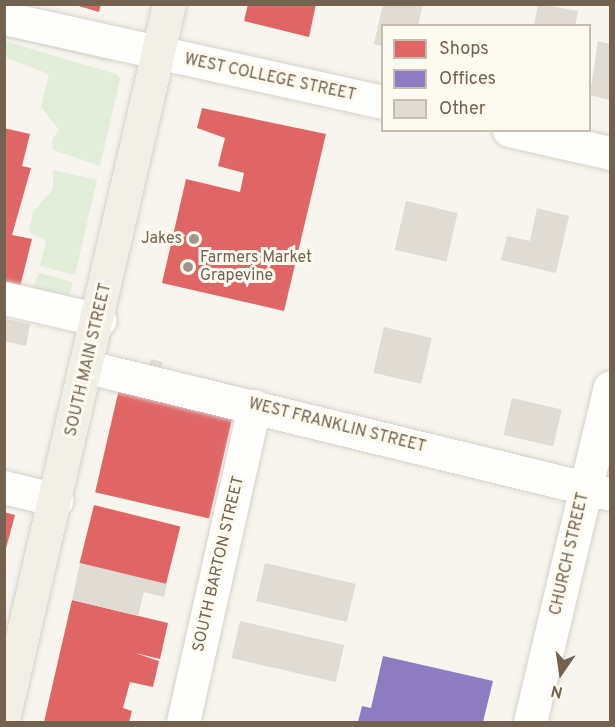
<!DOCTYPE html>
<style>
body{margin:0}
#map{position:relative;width:615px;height:727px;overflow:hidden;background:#f7f5ee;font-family:Overpass,sans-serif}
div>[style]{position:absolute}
.green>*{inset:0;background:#e2edda}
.shops>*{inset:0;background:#e06666;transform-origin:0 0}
.offices>*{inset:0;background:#8e7cc3}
.building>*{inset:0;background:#e0dbd3;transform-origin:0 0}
.roads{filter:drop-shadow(0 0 2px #d6d2cc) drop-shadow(0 0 2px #d6d2cc)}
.minor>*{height:33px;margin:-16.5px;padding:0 16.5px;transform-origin:16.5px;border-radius:16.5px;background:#fefefc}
.major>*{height:33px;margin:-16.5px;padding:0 16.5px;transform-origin:16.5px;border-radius:16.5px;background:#f2efe7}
.dots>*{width:16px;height:16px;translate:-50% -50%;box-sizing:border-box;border:3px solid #fdfaf0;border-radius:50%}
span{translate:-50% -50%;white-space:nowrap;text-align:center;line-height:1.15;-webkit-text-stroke:6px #fdfaf0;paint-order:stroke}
.street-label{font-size:16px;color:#73624f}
.poi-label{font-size:16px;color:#73624f}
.right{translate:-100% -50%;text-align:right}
.left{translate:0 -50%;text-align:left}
.frame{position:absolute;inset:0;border:6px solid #73624f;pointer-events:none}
.legend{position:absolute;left:381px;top:24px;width:210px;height:108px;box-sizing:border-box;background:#fdfaf0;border:2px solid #c6bdb0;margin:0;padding:8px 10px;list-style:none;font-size:18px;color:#73624f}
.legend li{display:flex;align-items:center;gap:12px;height:30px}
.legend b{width:30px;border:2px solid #c6bdb0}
.north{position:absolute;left:531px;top:643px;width:60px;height:60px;-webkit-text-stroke:4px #fdfaf0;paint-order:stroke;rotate:193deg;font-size:16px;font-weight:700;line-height:24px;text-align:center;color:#73624f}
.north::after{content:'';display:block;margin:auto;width:21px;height:27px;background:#73624f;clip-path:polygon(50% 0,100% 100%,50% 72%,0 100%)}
</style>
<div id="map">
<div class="green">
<i style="clip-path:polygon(4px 33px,108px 59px,114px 63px,5px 37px)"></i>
<i style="clip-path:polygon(4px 41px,116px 74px,120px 79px,100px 166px,53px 150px,52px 140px,59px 130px,41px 107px,49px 74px,7px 58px)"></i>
<i style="clip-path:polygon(53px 170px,97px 180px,75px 275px,40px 266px,46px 241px,29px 232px,33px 212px,53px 189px)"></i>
<i style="clip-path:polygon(39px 273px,73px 282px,70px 293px,63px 298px,31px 290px)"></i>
</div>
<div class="shops">
<i style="clip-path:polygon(72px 4px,101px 4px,99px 12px)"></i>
<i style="clip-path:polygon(248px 4px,316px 4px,309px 37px,244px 21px)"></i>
<i style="clip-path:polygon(202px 108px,326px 134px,284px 311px,162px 283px,186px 179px,240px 192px,244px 173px,218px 166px,225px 138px,197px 128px)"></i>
<i style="clip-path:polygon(4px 128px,30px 134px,22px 166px,31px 168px,12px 235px,32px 239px,20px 287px,4px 283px)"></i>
<i style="left:119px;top:389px;width:117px;height:106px;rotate:13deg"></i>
<i style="left:94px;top:505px;width:89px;height:60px;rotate:14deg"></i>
<i style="clip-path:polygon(4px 512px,15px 515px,5px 552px,4px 552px)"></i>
<i style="clip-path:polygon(72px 600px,168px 623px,160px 659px,135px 653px,159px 661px,153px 687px,130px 682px,123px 708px,132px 711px,129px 722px,44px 722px)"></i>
</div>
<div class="offices">
<i style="clip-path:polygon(383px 656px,493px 681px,483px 722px,358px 722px,362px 706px,371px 708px)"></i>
</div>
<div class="building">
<i style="clip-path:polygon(383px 4px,423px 4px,418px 26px,382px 26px,382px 46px,374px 44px)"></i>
<i style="clip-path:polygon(538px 4px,578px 11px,575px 26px,534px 26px)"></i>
<i style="clip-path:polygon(598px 41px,610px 44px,610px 100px,590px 95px)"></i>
<i style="left:406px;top:201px;width:53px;height:50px;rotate:13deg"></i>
<i style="clip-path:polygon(537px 208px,569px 216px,556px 273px,501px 260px,507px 236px,530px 241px)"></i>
<i style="clip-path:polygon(6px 319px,30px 324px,26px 346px,4px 341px)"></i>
<i style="left:384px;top:327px;width:49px;height:47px;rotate:13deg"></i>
<i style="left:151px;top:359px;width:12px;height:6px;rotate:14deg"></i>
<i style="left:512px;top:398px;width:51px;height:38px;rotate:13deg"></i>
<i style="clip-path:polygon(80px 563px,167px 584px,164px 597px,144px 592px,138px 616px,72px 600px)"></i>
<i style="left:265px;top:563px;width:93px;height:39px;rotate:13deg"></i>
<i style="left:240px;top:621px;width:107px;height:38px;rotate:13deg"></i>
</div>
<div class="roads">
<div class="minor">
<i style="left:4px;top:18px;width:387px;rotate:12.5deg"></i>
<i style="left:509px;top:130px;width:104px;rotate:12.8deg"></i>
<i style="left:4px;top:298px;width:98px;rotate:13deg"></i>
<i style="left:88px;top:367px;width:537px;rotate:13.67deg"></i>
<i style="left:4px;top:487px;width:54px;rotate:14deg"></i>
<i style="left:183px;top:722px;width:324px;rotate:-77.3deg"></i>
<i style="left:530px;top:722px;width:344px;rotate:-76.6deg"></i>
</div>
<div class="major">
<i style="left:4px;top:715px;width:730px;rotate:-76.93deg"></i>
</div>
</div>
<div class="dots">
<i style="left:194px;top:239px;background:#a19587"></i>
<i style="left:188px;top:267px;background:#a19587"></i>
</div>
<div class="street-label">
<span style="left:270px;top:78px;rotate:12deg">WEST COLLEGE STREET</span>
<span style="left:89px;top:360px;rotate:-77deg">SOUTH MAIN STREET</span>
<span style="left:337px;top:426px;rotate:14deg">WEST FRANKLIN STREET</span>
<span style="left:570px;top:554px;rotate:-77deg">CHURCH STREET</span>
<span style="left:219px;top:564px;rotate:-77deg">SOUTH BARTON STREET</span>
</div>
<div class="poi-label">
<span class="right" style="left:182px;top:239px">Jakes</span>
<span class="left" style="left:200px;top:267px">Farmers Market<br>Grapevine</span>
</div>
<div class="frame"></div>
<ul class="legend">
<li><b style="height:16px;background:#e06666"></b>Shops</li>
<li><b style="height:16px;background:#8e7cc3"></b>Offices</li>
<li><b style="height:16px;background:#e0dbd3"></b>Other</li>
</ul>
<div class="north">N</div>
</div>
